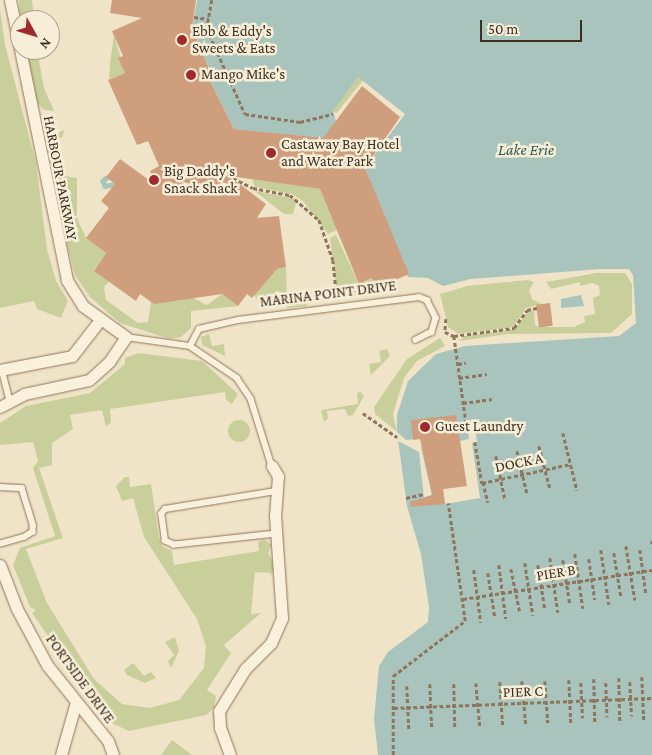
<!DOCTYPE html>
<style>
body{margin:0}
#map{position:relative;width:652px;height:755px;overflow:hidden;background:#f0e4c8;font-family:"Crimson Pro",serif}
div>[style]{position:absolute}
.green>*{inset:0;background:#c9cf9b;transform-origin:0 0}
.round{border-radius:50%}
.water>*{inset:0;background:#a9c4bc}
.pier>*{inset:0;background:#f0e4c8}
.stream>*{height:4.5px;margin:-2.25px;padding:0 2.25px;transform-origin:2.25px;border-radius:2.25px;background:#a9c4bc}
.building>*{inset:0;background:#cf9f7d;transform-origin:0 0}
.path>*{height:2.5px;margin-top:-1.25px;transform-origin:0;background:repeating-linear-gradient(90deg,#8d765c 0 4px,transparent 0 6.5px)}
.roads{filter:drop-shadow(0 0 1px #8d765c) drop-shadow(0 0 1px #8d765c)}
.service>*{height:5.5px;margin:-2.75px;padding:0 2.75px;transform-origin:2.75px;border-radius:2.75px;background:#faf1dc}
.minor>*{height:11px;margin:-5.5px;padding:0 5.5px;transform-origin:5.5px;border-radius:5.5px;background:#faf1dc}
.dots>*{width:14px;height:14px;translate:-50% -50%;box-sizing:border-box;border:2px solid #f7eed8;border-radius:50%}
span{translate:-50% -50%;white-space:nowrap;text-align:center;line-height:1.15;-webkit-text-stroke:5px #f7eed8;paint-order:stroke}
.poi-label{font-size:15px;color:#3d2e20}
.left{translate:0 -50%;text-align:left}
.street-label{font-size:15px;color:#3d2e20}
.water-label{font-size:16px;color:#2f5d5a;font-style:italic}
.north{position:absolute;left:10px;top:10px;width:50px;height:50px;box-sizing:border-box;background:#f7eed8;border:1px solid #ada18e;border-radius:50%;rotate:129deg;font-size:14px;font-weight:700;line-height:20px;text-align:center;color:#3d2e20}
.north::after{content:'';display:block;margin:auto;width:18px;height:22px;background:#9e2a2b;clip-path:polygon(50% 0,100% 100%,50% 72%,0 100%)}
.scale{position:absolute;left:480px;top:20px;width:102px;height:22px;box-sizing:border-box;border:2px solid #3d2e20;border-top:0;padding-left:6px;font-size:15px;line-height:18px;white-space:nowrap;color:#3d2e20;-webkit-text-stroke:4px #f7eed8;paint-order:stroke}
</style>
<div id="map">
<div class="green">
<i style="clip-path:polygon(19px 0,32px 0,34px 20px,20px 22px)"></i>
<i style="clip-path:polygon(0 9px,5px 45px,36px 163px,47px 249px,56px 281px,68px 301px,61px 318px,37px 309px,34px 301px,0 308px)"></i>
<i style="clip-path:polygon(114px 35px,125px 73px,109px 79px,110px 64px)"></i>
<i style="clip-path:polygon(25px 50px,37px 50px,44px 88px,54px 111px,44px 110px,35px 100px)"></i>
<i style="left:358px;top:77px;width:6px;height:42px;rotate:39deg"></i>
<i style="clip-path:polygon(64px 130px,63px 137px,57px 138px,65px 176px,77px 178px,77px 218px,86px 238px,106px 253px,94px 270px,109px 281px,104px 287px,106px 300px,138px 323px,148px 322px,151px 302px,193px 298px,207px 305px,222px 294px,238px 306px,191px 311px,191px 328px,181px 337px,170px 339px,120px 323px,90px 297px,75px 275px,63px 229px,50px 144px,51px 135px)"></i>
<i style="clip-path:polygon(252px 179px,320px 189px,337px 230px,328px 234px,303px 201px,292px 194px,255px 187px)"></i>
<i style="clip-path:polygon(255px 191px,297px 199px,293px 214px,284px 214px)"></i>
<i style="clip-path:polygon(336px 235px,359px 284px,371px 278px,377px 289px,365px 290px,366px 295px,338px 299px,330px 238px)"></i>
<i style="clip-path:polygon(286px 267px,287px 296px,308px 298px,307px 306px,287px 308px,285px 296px,258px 301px,254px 295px,268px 278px,277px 269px)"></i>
<i style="clip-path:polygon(596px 273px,625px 273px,632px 284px,632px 314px,611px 333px,508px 334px,459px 341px,465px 336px,515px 329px,528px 311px,534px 310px,535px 325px,540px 327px,574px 327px,585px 322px,584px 316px,595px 314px,593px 298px,600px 295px,599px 286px,593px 283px,580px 286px,580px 282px,551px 289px,546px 282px)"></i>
<i style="clip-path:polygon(528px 280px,534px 282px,529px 290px,532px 299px,542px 304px,526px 308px,513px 327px,458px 334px,448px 327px,440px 294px,467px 286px)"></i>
<i style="clip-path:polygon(209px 334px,212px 346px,224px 344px,225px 356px,202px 345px,201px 337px)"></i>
<i style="clip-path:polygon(440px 338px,445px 346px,417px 361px,404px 378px,393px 414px,397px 432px,375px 414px,374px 407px,407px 359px)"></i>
<i style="clip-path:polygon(387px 349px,390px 356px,371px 375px,369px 364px,381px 362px,379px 351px)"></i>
<i style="clip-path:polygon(138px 353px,202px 361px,238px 394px,232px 404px,226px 400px,225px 392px,110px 409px,111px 422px,106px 427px,102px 410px,70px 415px,73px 429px,52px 443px,52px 465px,39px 468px,63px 538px,26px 549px,47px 603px,94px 679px,122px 704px,150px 708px,179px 700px,204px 668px,206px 646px,197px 619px,144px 537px,133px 498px,122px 501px,116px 486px,125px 477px,129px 477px,130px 487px,151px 484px,159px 538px,163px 547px,172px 551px,174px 565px,259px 551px,258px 542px,264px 539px,272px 545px,268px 553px,276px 567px,270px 576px,270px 573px,255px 572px,251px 614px,261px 613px,224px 645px,231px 653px,207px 690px,216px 696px,214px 708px,206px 715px,129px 731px,107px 721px,32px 613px,36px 610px,30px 607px,13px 565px,20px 548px,55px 536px,33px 468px,38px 461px,33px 442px,0 445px,0 423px,26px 406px,90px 393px,125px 364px,125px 358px)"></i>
<i style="clip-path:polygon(360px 391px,364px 396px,353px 415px,348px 416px,345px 409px,327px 411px,328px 419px,324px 422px,321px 410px,358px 404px,357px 394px)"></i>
<i class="round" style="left:228px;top:420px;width:22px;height:22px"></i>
<i style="clip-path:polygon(175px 637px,179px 651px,171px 668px,168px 661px,174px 655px,165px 642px)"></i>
<i style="clip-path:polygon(133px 663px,144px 676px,151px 672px,156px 678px,145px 683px,127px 675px,124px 670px)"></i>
<i style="clip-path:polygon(172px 740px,192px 755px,161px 755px)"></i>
</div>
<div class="water">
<i style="clip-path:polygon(197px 0,652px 0,652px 755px,378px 755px,374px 719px,379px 666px,388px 652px,428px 622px,429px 607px,421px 554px,407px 506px,397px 432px,397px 415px,408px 381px,436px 354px,465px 346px,619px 336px,636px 323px,633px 275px,629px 269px,600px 269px,471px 279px,443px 286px,428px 278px,408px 277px,365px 168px,405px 114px,358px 77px,333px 111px,336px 121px,326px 139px,234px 129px,207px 75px,211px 72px,192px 28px)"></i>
<i style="clip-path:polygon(581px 295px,584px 306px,561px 308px,561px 299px)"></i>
</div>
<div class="pier">
<i style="clip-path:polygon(475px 428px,477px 442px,472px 443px,480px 498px,445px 504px,443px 489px,466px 486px,460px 441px,469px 439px,468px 431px,461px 430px)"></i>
<i style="clip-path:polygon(397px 432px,406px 440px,425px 438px,426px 446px,421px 447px,432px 495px,424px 498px,419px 452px,398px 441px)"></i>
</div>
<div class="stream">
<i style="left:107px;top:178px;width:5px;rotate:143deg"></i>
<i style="left:103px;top:181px;width:5px;rotate:68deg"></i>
<i style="left:105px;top:186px;width:11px;rotate:-10deg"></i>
</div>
<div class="building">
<i style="clip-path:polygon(112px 0,196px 0,192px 28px,211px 73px,207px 75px,234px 129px,323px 138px,362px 86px,400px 117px,365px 168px,409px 274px,391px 282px,393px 288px,383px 292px,371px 278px,359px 284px,320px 189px,229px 176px,266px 204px,257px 218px,279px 216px,286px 267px,277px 269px,252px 298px,247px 294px,238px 306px,222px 294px,154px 304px,140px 294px,136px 301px,94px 271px,106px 253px,86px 238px,109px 208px,101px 201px,115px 184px,106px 177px,120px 159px,156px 185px,150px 171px,159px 166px,148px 141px,137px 145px,108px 80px,125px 73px,118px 58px,123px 56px,112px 31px,142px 18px,110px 13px)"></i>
<i style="left:550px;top:303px;width:23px;height:14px;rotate:83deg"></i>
<i style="clip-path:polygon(456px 415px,467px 486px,443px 489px,445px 504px,411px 507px,410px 502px,432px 495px,420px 439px,413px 440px,411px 420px)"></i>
</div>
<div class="path">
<i style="left:212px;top:0;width:29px;rotate:100deg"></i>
<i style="left:207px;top:29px;width:93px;rotate:65.9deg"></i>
<i style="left:245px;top:114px;width:56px;rotate:8.3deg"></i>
<i style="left:300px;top:122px;width:34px;rotate:-14deg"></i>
<i style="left:194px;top:17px;width:15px;rotate:8deg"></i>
<i style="left:233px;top:178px;width:22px;rotate:27deg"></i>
<i style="left:253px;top:188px;width:38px;rotate:11deg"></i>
<i style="left:290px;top:195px;width:38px;rotate:41deg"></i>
<i style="left:319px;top:220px;width:42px;rotate:70.7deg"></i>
<i style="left:333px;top:260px;width:39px;rotate:84deg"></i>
<i style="left:446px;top:319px;width:13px;rotate:94deg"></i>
<i style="left:445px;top:332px;width:10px;rotate:24deg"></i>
<i style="left:454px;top:336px;width:61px;rotate:-7.6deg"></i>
<i style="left:514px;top:328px;width:22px;rotate:-54deg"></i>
<i style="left:527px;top:310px;width:10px;rotate:-11deg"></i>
<i style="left:454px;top:336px;width:94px;rotate:82deg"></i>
<i style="left:458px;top:364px;width:8px;rotate:-7deg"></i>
<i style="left:459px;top:378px;width:28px;rotate:-8deg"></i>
<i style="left:463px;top:403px;width:29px;rotate:-8deg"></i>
<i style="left:363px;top:413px;width:42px;rotate:35.2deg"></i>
<i style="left:563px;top:433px;width:59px;rotate:76.2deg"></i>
<i style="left:475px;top:442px;width:42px;rotate:80.3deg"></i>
<i style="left:482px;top:483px;width:91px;rotate:-12.1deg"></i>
<i style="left:539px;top:446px;width:43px;rotate:75.3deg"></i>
<i style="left:517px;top:451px;width:43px;rotate:76.6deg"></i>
<i style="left:496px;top:456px;width:44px;rotate:78.2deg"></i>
<i style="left:483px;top:482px;width:21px;rotate:76deg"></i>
<i style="left:406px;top:498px;width:17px;rotate:-13deg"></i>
<i style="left:652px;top:541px;width:3px;rotate:90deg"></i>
<i style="left:626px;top:546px;width:55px;rotate:80.5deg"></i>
<i style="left:601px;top:550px;width:55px;rotate:81.6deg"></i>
<i style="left:640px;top:550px;width:43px;rotate:82.1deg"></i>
<i style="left:614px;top:553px;width:44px;rotate:80.8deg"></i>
<i style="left:575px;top:554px;width:55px;rotate:81.6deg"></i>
<i style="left:550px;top:558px;width:55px;rotate:81.6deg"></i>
<i style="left:589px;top:559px;width:41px;rotate:81.7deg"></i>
<i style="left:563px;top:560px;width:45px;rotate:81deg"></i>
<i style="left:525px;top:563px;width:53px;rotate:81.3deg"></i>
<i style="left:499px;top:565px;width:54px;rotate:82.6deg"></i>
<i style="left:538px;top:565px;width:45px;rotate:81deg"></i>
<i style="left:511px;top:569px;width:44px;rotate:78.2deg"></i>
<i style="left:474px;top:570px;width:53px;rotate:82.5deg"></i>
<i style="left:488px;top:573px;width:45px;rotate:81deg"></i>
<i style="left:463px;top:599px;width:191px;rotate:-8.7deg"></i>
<i style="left:642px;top:677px;width:44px;rotate:87.4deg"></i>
<i style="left:619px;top:678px;width:44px;rotate:88.7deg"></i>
<i style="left:594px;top:679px;width:43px;rotate:88.7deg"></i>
<i style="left:569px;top:680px;width:43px;rotate:87.3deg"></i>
<i style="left:522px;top:681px;width:44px;rotate:84.8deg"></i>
<i style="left:545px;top:681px;width:42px;rotate:85.9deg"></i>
<i style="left:500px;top:682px;width:45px;rotate:86.2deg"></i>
<i style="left:630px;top:682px;width:34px;rotate:87deg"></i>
<i style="left:476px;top:683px;width:44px;rotate:84.8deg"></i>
<i style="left:581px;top:683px;width:35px;rotate:87deg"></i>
<i style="left:606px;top:683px;width:34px;rotate:88deg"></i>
<i style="left:430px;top:684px;width:45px;rotate:87.5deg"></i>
<i style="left:454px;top:684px;width:44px;rotate:88.7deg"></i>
<i style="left:407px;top:686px;width:43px;rotate:87.3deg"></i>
<i style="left:394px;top:708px;width:258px;rotate:-2.2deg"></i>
<i style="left:393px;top:755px;width:79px;rotate:-90deg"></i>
<i style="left:393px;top:676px;width:91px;rotate:-37.4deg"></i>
<i style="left:465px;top:621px;width:119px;rotate:-98.2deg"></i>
</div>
<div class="roads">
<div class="service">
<i style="left:126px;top:337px;width:65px;rotate:8deg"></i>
<i style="left:190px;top:346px;width:57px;rotate:34.2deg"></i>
<i style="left:237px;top:378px;width:25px;rotate:56deg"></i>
<i style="left:251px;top:399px;width:70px;rotate:72.6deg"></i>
<i style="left:190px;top:346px;width:19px;rotate:-62deg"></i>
<i style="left:199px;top:329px;width:40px;rotate:-13deg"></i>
<i style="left:238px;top:320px;width:182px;rotate:-7.2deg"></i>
<i style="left:419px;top:297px;width:9px;rotate:21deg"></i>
<i style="left:427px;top:300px;width:20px;rotate:63deg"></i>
<i style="left:436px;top:318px;width:15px;rotate:106deg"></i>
<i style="left:432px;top:332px;width:18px;rotate:153deg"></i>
<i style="left:2px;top:369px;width:32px;rotate:76deg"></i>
<i style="left:0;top:487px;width:22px;rotate:3deg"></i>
<i style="left:22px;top:488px;width:39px;rotate:73deg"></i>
<i style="left:33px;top:525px;width:7px;rotate:90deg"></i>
<i style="left:33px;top:532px;width:9px;rotate:148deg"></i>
<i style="left:25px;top:537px;width:26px;rotate:164deg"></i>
<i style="left:276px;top:534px;width:103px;rotate:173.8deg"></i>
<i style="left:174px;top:545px;width:10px;rotate:-156deg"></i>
<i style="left:165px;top:541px;width:27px;rotate:-98deg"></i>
<i style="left:161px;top:514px;width:6px;rotate:-51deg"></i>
<i style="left:165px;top:509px;width:112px;rotate:-9.2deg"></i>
</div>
<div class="minor">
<i style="left:0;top:370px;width:73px;rotate:-11deg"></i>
<i style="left:72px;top:356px;width:46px;rotate:-52.1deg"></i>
<i style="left:0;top:407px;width:27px;rotate:-28deg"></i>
<i style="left:24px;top:394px;width:66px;rotate:-12.2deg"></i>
<i style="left:89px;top:380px;width:27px;rotate:-42deg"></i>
<i style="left:109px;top:362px;width:30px;rotate:-56deg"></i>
<i style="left:126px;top:337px;width:53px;rotate:-144.2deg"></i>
<i style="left:83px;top:306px;width:31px;rotate:-122deg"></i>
<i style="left:67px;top:280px;width:286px;rotate:-101.5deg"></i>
<i style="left:0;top:565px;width:47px;rotate:68.9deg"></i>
<i style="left:17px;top:609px;width:64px;rotate:61.8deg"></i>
<i style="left:47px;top:665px;width:97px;rotate:51.2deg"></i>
<i style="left:108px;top:741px;width:15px;rotate:70deg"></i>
<i style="left:61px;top:755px;width:55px;rotate:-74.2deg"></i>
<i style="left:230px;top:755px;width:29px;rotate:-110deg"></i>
<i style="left:220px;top:728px;width:17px;rotate:-93deg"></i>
<i style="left:219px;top:711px;width:49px;rotate:-58.2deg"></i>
<i style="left:245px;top:669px;width:37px;rotate:-45deg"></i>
<i style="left:271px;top:643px;width:27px;rotate:-66deg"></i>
<i style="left:282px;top:618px;width:102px;rotate:-93.9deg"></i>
<i style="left:275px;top:516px;width:40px;rotate:-85.7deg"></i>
<i style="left:278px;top:476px;width:12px;rotate:-121deg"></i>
</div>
</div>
<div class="dots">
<i style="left:182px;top:40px;background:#9e2a2b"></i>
<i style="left:191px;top:75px;background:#9e2a2b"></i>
<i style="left:271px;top:153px;background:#9e2a2b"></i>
<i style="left:154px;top:180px;background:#9e2a2b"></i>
<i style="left:425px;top:427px;background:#9e2a2b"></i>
</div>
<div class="poi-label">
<span class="left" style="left:192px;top:40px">Ebb &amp; Eddy's<br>Sweets &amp; Eats</span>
<span class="left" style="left:201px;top:75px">Mango Mike's</span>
<span class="left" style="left:281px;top:153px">Castaway Bay Hotel<br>and Water Park</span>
<span class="left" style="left:164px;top:180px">Big Daddy's<br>Snack Shack</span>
<span class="left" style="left:435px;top:427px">Guest Laundry</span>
</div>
<div class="street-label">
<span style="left:60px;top:178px;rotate:79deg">HARBOUR PARKWAY</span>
<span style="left:328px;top:294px;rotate:-7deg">MARINA POINT DRIVE</span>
<span style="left:519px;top:463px;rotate:-12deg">DOCK A</span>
<span style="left:556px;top:573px;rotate:-9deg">PIER B</span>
<span style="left:80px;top:679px;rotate:54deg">PORTSIDE DRIVE</span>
<span style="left:523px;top:692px;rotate:-2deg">PIER C</span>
</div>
<div class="water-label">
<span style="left:526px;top:150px">Lake Erie</span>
</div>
<div class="north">N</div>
<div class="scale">50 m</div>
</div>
